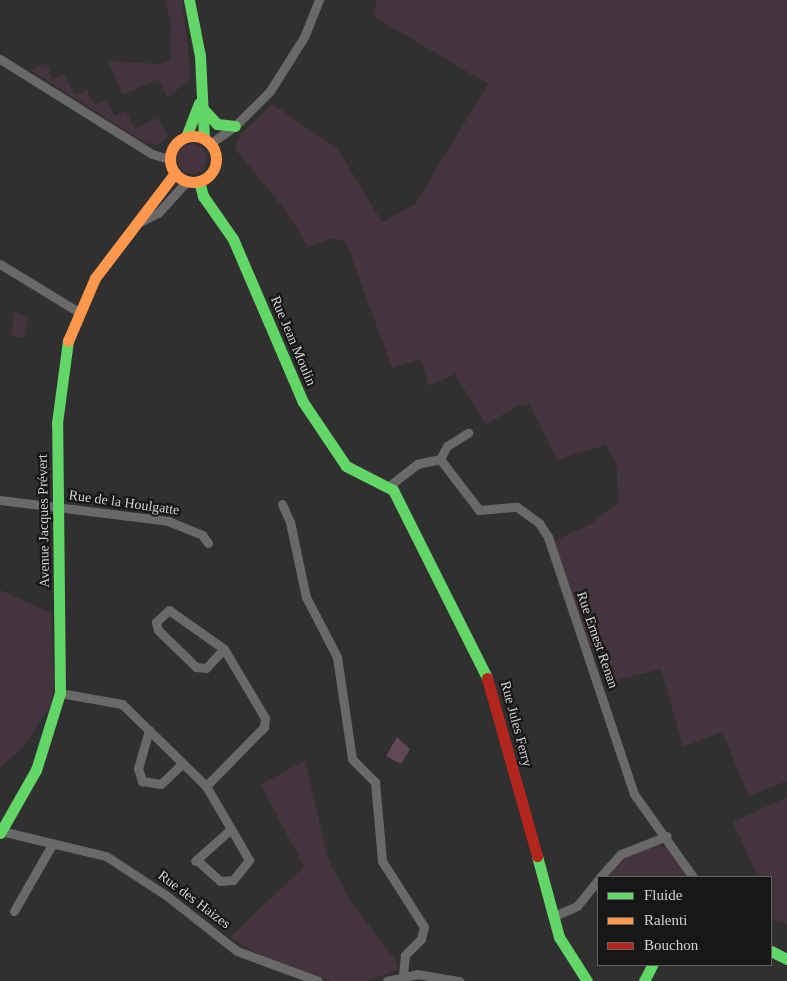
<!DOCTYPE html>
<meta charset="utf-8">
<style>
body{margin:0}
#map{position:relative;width:787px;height:981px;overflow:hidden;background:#303030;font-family:"Times New Roman",serif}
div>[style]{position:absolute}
.green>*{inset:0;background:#43343d}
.round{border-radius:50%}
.water>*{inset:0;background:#604756}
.street>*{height:9px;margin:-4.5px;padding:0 4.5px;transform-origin:4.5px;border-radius:4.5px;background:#696969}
.fast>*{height:11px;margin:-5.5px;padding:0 5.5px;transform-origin:5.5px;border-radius:5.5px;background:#63d668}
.slow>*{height:11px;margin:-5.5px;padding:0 5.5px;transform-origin:5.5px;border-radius:5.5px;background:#ff974d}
.slow>.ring{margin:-5.5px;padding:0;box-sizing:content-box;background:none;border:11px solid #ff974d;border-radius:50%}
.jam>*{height:11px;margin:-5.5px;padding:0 5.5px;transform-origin:5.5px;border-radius:5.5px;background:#b3261e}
span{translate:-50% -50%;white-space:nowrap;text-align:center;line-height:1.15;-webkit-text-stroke:4.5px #181718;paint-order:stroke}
.street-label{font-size:14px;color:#d3d1d2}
.legend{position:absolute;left:597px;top:876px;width:175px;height:90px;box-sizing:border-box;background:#181718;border:1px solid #636162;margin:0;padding:6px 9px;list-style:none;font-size:15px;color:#d3d1d2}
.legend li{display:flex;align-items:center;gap:10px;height:25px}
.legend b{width:25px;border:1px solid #636162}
</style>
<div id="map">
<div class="green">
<i style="clip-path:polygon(165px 0,182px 0,191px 77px,168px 98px,158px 79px,123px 95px,108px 61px,161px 64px,170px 59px,171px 25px)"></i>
<i style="clip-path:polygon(377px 0,787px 0,787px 781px,749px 796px,722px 732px,683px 747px,661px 669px,609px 682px,595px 646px,589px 645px,554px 541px,589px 525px,619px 502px,616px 462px,605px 445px,557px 460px,529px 404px,517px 406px,486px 425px,455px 374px,429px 386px,421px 359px,392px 368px,346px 242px,334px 238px,308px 247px,286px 211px,235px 149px,240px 135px,272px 104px,338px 149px,382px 222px,415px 204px,488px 84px,373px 16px)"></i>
<i style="clip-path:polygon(47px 63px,52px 79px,64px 74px,75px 95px,87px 90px,94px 105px,107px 100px,115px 116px,125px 110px,135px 129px,157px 118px,168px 135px,165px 139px,158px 145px,145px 143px,30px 70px)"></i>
<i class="round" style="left:177px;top:144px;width:30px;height:30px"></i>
<i style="clip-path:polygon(14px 311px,28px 318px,23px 338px,11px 336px)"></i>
<i style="clip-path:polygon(0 590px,51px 613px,54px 682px,51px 705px,23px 747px,0 768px)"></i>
<i style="clip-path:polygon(305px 760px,328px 859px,350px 900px,397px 962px,397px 970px,366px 981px,331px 981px,263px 957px,230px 937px,304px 867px,261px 785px)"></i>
<i style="clip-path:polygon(787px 797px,787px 924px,771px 920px,771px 877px,753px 877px,756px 873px,733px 822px)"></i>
<i style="clip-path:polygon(652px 843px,670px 848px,688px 877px,611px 877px,607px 870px,620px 857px)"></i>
</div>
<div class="water">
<i style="clip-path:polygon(397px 737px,410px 749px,401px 764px,386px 756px)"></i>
</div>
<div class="street">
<i style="left:0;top:59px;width:179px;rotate:32deg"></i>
<i style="left:152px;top:154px;width:19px;rotate:16deg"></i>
<i style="left:211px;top:143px;width:29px;rotate:-35deg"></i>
<i style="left:235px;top:126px;width:49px;rotate:-45deg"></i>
<i style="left:270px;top:91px;width:64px;rotate:-57.8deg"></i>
<i style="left:304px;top:37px;width:40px;rotate:-68deg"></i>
<i style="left:142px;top:221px;width:18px;rotate:-27deg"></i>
<i style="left:158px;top:213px;width:43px;rotate:-47.8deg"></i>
<i style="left:0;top:264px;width:90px;rotate:31.4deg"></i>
<i style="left:440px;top:459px;width:15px;rotate:-62deg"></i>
<i style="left:447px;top:446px;width:25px;rotate:-32deg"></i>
<i style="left:389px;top:486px;width:36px;rotate:-38deg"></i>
<i style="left:417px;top:464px;width:24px;rotate:-12deg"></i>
<i style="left:440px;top:459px;width:64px;rotate:52.6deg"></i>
<i style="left:479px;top:510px;width:38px;rotate:-5deg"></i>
<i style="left:517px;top:507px;width:27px;rotate:36deg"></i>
<i style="left:539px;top:523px;width:17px;rotate:57deg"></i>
<i style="left:548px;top:537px;width:271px;rotate:71.5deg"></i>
<i style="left:634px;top:794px;width:102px;rotate:54.6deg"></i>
<i style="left:0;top:500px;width:169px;rotate:7.1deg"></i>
<i style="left:168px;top:521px;width:37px;rotate:22deg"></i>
<i style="left:202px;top:535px;width:10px;rotate:53deg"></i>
<i style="left:282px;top:504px;width:20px;rotate:66deg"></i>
<i style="left:290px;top:522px;width:77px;rotate:78deg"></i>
<i style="left:306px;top:597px;width:68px;rotate:62.7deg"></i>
<i style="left:337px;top:657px;width:103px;rotate:81.6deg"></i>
<i style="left:352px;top:759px;width:33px;rotate:45deg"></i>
<i style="left:375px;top:782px;width:79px;rotate:84.9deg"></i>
<i style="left:382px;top:861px;width:78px;rotate:57.5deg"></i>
<i style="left:424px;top:927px;width:12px;rotate:104deg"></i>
<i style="left:421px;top:939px;width:23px;rotate:135deg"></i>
<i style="left:405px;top:955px;width:20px;rotate:96deg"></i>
<i style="left:60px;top:693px;width:63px;rotate:10.1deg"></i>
<i style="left:122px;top:704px;width:117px;rotate:44.3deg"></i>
<i style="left:206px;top:786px;width:50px;rotate:59.8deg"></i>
<i style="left:231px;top:829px;width:48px;rotate:138.4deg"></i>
<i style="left:149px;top:730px;width:40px;rotate:106deg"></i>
<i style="left:138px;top:768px;width:14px;rotate:73deg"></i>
<i style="left:142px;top:781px;width:19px;rotate:9deg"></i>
<i style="left:161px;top:784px;width:30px;rotate:-44deg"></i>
<i style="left:206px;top:786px;width:83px;rotate:-45.5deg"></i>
<i style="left:264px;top:727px;width:9px;rotate:-84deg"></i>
<i style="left:265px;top:718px;width:80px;rotate:-120.7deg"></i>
<i style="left:224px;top:649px;width:67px;rotate:-144.7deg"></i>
<i style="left:169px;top:610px;width:18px;rotate:137deg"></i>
<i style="left:156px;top:622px;width:8px;rotate:76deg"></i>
<i style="left:158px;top:630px;width:53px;rotate:44.2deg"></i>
<i style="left:196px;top:667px;width:10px;rotate:6deg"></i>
<i style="left:206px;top:668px;width:26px;rotate:-47deg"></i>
<i style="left:1px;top:831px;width:108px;rotate:13.4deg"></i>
<i style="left:106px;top:856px;width:73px;rotate:33.3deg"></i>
<i style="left:167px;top:896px;width:89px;rotate:38.2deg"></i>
<i style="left:237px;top:951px;width:86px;rotate:20.3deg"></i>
<i style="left:199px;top:862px;width:28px;rotate:42deg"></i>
<i style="left:220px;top:881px;width:13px;rotate:-4deg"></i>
<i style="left:233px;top:880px;width:26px;rotate:-51deg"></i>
<i style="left:249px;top:860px;width:36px;rotate:-120deg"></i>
<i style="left:600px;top:877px;width:31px;rotate:-48deg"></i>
<i style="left:621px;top:854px;width:49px;rotate:-21.4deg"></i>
<i style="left:14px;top:911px;width:78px;rotate:-60.2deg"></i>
<i style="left:554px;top:916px;width:25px;rotate:-23deg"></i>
<i style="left:577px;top:906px;width:33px;rotate:-51deg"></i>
<i style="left:387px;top:981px;width:31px;rotate:-13deg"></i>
<i style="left:417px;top:974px;width:43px;rotate:9.5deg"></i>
</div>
<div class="fast">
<i style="left:189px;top:0;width:57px;rotate:78.9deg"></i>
<i style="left:200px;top:56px;width:82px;rotate:87.2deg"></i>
<i style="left:204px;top:110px;width:19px;rotate:47deg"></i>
<i style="left:217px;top:124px;width:18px;rotate:6deg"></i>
<i style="left:186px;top:137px;width:36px;rotate:-69deg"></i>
<i style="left:199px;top:181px;width:16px;rotate:75deg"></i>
<i style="left:203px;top:196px;width:52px;rotate:55.1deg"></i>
<i style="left:233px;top:239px;width:177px;rotate:66.8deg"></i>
<i style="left:303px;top:402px;width:77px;rotate:56.1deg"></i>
<i style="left:346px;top:466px;width:53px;rotate:27.1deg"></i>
<i style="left:393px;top:490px;width:210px;rotate:63.4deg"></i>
<i style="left:0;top:833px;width:73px;rotate:-60.3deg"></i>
<i style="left:36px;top:770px;width:81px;rotate:-72.7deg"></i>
<i style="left:60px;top:693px;width:270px;rotate:-90.6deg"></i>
<i style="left:57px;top:423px;width:83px;rotate:-82.4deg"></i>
<i style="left:537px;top:856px;width:84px;rotate:74.8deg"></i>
<i style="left:559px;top:937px;width:52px;rotate:57.5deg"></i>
<i style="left:771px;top:951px;width:18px;rotate:27deg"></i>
<i style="left:644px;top:981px;width:18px;rotate:-63deg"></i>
</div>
<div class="slow">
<i class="ring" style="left:170px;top:136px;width:35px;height:35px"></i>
<i style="left:68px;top:341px;width:69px;rotate:-66.8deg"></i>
<i style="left:95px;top:278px;width:132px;rotate:-52.7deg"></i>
</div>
<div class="jam">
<i style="left:487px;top:678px;width:185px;rotate:74.3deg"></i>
</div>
<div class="street-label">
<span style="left:293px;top:341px;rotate:67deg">Rue Jean Moulin</span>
<span style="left:124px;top:503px;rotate:8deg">Rue de la Houlgatte</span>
<span style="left:44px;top:521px;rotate:-91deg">Avenue Jacques Prévert</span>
<span style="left:597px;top:640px;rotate:71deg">Rue Ernest Renan</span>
<span style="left:516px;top:724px;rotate:75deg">Rue Jules Ferry</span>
<span style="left:194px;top:900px;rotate:37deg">Rue des Haizes</span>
</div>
<ul class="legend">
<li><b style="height:6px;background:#63d668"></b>Fluide</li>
<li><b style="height:6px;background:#ff974d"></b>Ralenti</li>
<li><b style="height:6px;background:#b3261e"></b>Bouchon</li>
</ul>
</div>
